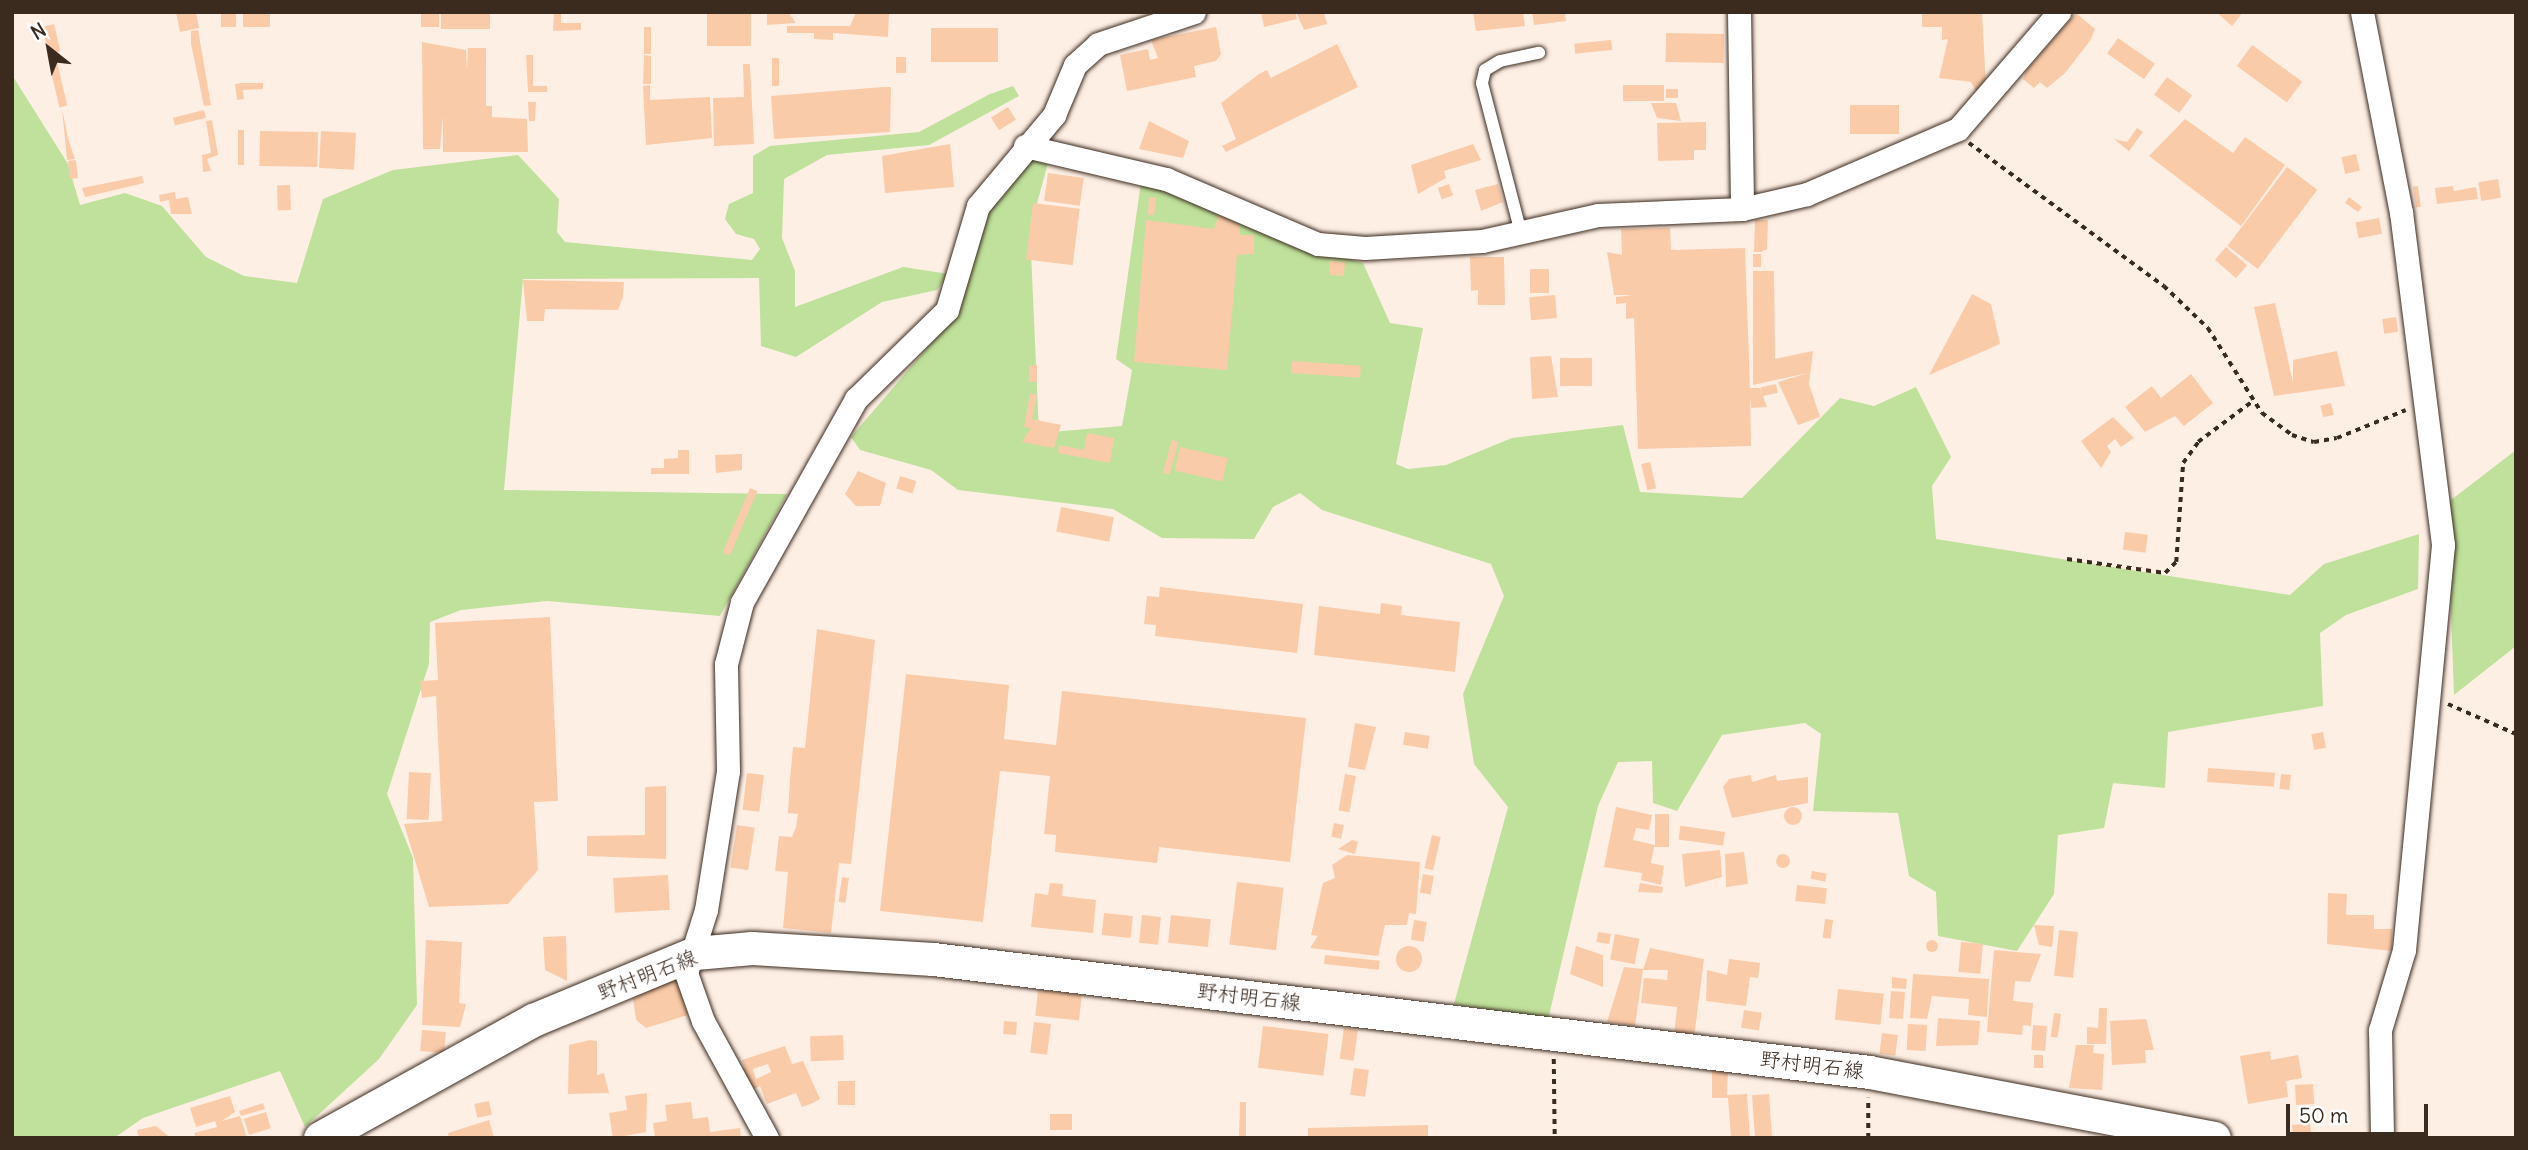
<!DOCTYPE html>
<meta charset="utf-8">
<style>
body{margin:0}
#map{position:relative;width:2528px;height:1150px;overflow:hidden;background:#feefe5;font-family:Delius,"Klee One",sans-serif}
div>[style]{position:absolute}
.green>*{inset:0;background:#bfe19b}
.building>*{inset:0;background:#facba9;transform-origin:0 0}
.round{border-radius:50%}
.path>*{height:3.5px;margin-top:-1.75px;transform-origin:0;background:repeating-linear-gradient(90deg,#3b2a1e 0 5px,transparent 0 10px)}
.roads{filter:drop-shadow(0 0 2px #3b2a1e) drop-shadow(0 0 2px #3b2a1e)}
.service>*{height:12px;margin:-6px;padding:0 6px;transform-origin:6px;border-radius:6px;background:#fff}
.minor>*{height:23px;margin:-11.5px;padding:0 11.5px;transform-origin:11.5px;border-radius:11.5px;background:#fff}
.secondary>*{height:33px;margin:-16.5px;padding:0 16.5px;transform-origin:16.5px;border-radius:16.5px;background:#fff}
span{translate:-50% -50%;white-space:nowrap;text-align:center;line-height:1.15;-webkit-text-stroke:7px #fff;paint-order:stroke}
.street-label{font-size:21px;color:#3b2a1e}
.frame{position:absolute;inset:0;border:14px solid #3b2a1e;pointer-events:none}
.north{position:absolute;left:14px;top:14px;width:70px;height:70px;-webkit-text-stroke:5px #fff;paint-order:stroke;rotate:329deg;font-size:19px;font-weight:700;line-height:28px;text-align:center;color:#3b2a1e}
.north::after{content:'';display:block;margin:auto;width:24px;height:32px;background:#3b2a1e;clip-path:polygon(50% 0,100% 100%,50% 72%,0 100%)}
.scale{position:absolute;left:2286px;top:1104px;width:142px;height:32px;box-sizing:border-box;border:4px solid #3b2a1e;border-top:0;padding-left:9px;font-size:21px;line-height:24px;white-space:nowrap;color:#3b2a1e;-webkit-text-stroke:5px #fff;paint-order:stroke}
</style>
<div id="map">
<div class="green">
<i style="clip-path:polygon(12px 75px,68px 164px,80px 205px,125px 193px,162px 206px,206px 257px,244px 276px,297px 283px,323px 199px,393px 170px,518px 155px,559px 199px,557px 232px,565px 242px,752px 260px,760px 249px,754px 239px,736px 234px,725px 219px,729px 204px,753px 193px,753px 156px,770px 146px,919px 132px,990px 94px,1013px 86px,1019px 96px,929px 145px,827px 155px,784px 179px,782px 238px,795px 271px,795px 307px,903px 267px,949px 274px,937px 290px,882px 302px,796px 357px,761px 346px,759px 278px,523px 279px,504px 490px,787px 494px,720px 616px,547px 601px,461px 610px,430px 622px,429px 664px,387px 794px,413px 858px,417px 1005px,379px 1059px,305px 1127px,280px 1071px,143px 1118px,114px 1138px,12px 1138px)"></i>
<i style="clip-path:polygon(1025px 150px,1048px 163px,1030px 229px,1039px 433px,1122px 426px,1132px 370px,1116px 359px,1141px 182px,1162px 183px,1300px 246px,1363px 263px,1390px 323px,1423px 328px,1396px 464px,1408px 469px,1446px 465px,1512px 438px,1623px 425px,1640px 492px,1742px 498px,1840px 398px,1874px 406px,1916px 387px,1951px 457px,1932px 486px,1936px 539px,2290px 595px,2324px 564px,2419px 534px,2418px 589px,2346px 615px,2320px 633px,2323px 706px,2168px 732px,2165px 788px,2113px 783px,2104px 828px,2058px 835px,2054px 894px,2017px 951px,1938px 936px,1936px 892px,1909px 876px,1898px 813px,1813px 811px,1821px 734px,1805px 723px,1722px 735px,1677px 811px,1653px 803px,1652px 761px,1618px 762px,1598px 806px,1548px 1020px,1454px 1004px,1508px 807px,1474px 764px,1463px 694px,1504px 596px,1491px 564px,1322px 510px,1300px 493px,1273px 507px,1254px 539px,1162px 538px,1113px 509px,958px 490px,931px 470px,860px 450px,851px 437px,956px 314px,990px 198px)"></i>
<i style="clip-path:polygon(2516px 450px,2516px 646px,2454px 695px,2447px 503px)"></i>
</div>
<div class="building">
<i style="clip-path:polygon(176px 12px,196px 12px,199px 28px,180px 32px)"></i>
<i style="left:221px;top:12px;width:15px;height:15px"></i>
<i style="left:243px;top:12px;width:27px;height:15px"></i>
<i style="left:421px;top:12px;width:18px;height:15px"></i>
<i style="left:441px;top:12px;width:49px;height:17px"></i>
<i style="clip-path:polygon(554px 12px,561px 12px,561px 23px,581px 23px,581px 30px,553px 31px)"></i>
<i style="left:707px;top:12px;width:44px;height:34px"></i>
<i style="clip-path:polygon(767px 12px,788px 12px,796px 23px,767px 25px)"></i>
<i style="clip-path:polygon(856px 12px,889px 12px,888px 37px,833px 33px,833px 40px,814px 39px,814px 33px,787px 33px,787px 26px,850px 26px)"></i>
<i style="clip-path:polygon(1261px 12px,1295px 12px,1297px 19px,1264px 27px)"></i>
<i style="clip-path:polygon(1296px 12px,1324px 12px,1327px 24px,1304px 30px)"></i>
<i style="clip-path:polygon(1473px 12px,1523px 12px,1525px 26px,1476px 31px)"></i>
<i style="clip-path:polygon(1532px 12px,1565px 12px,1566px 21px,1534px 25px)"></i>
<i style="clip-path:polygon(1982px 12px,1986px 85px,1977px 93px,1971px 82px,1939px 78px,1948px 39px,1942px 40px,1942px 27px,1922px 27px,1922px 13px)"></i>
<i style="clip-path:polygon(2216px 12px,2243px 12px,2232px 26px)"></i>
<i style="clip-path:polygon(2076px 13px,2095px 29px,2090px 41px,2064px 74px,2047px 88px,2040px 82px,2034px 88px,2023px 79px,2026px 71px)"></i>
<i style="left:54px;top:24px;width:28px;height:12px;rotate:77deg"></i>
<i style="left:644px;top:27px;width:7px;height:27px"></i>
<i style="clip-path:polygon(1216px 27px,1221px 54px,1216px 61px,1194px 66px,1196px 77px,1127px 91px,1120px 55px,1148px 49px,1150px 60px,1158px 58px,1151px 40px)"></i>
<i style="left:931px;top:28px;width:67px;height:34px"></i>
<i style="clip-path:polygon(198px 30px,211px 105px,204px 106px,191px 44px,191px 31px)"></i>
<i style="left:1666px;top:33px;width:58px;height:29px;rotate:1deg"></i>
<i style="left:2118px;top:38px;width:45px;height:19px;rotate:35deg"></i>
<i style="left:1611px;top:40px;width:10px;height:37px;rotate:84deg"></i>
<i style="clip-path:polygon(422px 42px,466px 50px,467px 72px,468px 48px,486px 48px,486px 106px,492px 106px,492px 117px,527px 119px,528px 152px,443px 152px,443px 116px,440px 149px,423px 149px)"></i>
<i style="clip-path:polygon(1337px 44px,1358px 87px,1226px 152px,1222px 146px,1236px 139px,1221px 103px,1259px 74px,1267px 70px,1271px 78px)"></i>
<i style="left:2252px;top:45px;width:62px;height:26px;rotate:36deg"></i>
<i style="left:55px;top:53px;width:54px;height:8px;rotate:77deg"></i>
<i style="clip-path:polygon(526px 55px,533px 55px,533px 86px,547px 86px,547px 92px,528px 92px)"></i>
<i style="clip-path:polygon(644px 55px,651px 56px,651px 84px,643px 84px)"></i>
<i style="left:896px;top:57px;width:10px;height:16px"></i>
<i style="left:772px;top:58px;width:7px;height:28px"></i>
<i style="clip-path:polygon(743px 64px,750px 64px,754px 144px,714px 146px,713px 98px,744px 97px)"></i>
<i style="left:2167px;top:77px;width:31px;height:22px;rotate:36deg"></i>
<i style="clip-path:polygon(242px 83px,263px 83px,263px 89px,243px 90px,244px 99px,237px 100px,235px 84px)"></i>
<i style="clip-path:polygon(650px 85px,650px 100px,710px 97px,712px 138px,646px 145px,643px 86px)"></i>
<i style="left:1623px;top:85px;width:41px;height:16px"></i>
<i style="clip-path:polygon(883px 87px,891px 87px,890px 132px,774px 139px,771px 96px)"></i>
<i style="left:1666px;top:89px;width:12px;height:9px"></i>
<i style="clip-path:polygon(528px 102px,536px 102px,535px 121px,529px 121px)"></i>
<i style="clip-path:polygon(1651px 103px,1676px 103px,1681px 121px,1657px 118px)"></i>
<i style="left:1850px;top:105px;width:49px;height:29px"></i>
<i style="left:1008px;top:107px;width:15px;height:20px;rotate:58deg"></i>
<i style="clip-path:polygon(62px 109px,69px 142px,75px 159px,67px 160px)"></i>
<i style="left:204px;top:110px;width:8px;height:32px;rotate:76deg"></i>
<i style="clip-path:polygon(2185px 119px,2233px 153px,2245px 137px,2285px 165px,2241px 226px,2149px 156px)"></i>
<i style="clip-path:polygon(212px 120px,218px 155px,207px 159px,211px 171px,203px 172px,202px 155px,211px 153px,206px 121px)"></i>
<i style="clip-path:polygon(1149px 121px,1189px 141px,1183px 158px,1139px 149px)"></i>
<i style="clip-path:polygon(1706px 122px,1706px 150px,1694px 150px,1694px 160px,1658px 161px,1657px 123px)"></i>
<i style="clip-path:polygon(2137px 128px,2143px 132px,2129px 151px,2114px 139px,2127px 142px)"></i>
<i style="left:238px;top:130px;width:6px;height:35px"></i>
<i style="left:260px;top:131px;width:58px;height:35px;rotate:1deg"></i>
<i style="left:321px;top:131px;width:35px;height:37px;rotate:3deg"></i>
<i style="clip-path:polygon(950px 144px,954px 187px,885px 193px,882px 156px)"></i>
<i style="clip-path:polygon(1473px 144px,1481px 160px,1444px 171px,1446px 178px,1418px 194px,1411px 165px)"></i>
<i style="left:2356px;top:154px;width:17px;height:15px;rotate:77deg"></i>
<i style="left:76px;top:160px;width:18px;height:8px;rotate:84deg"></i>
<i style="left:2287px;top:167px;width:38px;height:99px;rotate:37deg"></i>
<i style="left:1048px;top:173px;width:36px;height:28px;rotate:8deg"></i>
<i style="clip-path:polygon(142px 176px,144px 183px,85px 197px,82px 188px)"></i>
<i style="left:2498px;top:179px;width:19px;height:20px;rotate:81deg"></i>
<i style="left:1449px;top:184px;width:12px;height:12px;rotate:70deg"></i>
<i style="clip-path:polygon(1498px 184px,1503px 202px,1481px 211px,1475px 190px)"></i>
<i style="left:290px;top:185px;width:25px;height:13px;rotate:88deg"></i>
<i style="left:2418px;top:186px;width:21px;height:5px;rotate:82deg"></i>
<i style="clip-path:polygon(2453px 186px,2454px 191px,2476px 187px,2478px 199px,2437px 204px,2435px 188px)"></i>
<i style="clip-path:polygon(175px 192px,176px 199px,188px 197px,192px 214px,171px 214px,169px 200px,160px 202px,159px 195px)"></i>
<i style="clip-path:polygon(1149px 197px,1156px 198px,1154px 215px,1148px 215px)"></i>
<i style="clip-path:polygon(2349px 197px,2362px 207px,2358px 212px,2345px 203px)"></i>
<i style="left:1033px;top:203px;width:47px;height:57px;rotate:7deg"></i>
<i style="clip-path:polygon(1219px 214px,1240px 224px,1240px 235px,1254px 235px,1254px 254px,1237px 255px,1227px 370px,1134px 362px,1146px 220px,1214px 229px)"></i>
<i style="left:2379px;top:218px;width:16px;height:24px;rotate:79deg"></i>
<i style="clip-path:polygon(1755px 220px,1768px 220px,1767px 249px,1761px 252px,1754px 252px)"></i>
<i style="clip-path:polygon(1670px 228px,1671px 250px,1745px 248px,1750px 388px,1760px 388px,1767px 407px,1751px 408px,1750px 397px,1751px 446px,1638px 449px,1634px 318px,1626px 319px,1626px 303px,1616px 304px,1616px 297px,1633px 295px,1614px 295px,1607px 252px,1622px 255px,1621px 229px)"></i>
<i style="left:2226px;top:247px;width:28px;height:17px;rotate:41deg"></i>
<i style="left:1753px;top:254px;width:8px;height:13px"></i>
<i style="clip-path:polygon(1470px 257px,1504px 257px,1505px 305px,1478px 305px,1478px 290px,1471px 291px)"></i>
<i style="left:1330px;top:261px;width:15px;height:14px;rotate:4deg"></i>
<i style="left:1530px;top:269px;width:19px;height:24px"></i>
<i style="clip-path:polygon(1753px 271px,1774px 271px,1775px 359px,1813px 351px,1809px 384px,1820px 417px,1798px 425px,1778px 382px,1808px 373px,1753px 385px)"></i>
<i style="clip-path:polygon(523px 280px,624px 282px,623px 297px,618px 310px,545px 309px,544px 321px,527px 321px)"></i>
<i style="clip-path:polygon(1972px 294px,1991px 304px,2000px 344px,1929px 375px)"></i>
<i style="left:1555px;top:295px;width:23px;height:26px;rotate:85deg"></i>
<i style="clip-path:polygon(2275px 303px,2293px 382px,2293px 360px,2337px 351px,2345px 386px,2274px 396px,2254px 307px)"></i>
<i style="left:2396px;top:317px;width:15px;height:14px;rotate:82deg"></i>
<i style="clip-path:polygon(1551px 356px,1558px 397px,1532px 399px,1530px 357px)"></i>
<i style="left:1592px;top:358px;width:28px;height:32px;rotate:90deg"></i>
<i style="left:1292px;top:361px;width:69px;height:12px;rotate:4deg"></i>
<i style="left:1029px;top:365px;width:8px;height:17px"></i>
<i style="clip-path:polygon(2191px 374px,2213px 403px,2184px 426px,2175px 416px,2145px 432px,2125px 407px,2152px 386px,2161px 398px)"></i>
<i style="left:1776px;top:384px;width:9px;height:16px;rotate:77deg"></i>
<i style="clip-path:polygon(1030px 393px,1037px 395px,1032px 419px,1061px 425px,1054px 448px,1022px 442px,1031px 428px,1024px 427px)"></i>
<i style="left:2331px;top:403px;width:12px;height:11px;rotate:76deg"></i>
<i style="clip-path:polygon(2113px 417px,2134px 438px,2121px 447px,2115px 439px,2107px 446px,2111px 452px,2101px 468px,2081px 441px)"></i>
<i style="clip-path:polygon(1087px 433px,1114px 438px,1110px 463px,1058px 453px,1059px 445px,1084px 450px)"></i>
<i style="left:1172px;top:440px;width:7px;height:34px;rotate:16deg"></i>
<i style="left:1180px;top:447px;width:49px;height:24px;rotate:13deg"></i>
<i style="left:678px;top:450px;width:11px;height:24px"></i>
<i style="clip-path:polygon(742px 454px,742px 470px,716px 473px,715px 455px)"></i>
<i style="clip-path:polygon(678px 458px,678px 474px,651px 474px,651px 468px,664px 468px,664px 459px)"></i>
<i style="left:1650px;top:462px;width:27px;height:9px;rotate:77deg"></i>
<i style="clip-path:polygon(858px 471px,886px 483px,880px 506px,856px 506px,845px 494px)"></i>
<i style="left:900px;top:476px;width:17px;height:13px;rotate:17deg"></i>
<i style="left:750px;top:488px;width:8px;height:70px;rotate:23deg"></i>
<i style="left:1061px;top:507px;width:54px;height:25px;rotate:11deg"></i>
<i style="left:2125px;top:532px;width:23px;height:18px;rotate:7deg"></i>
<i style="clip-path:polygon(1160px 587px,1303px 604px,1297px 653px,1155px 636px,1156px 625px,1144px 624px,1147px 596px,1159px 597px)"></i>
<i style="clip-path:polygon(1381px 603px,1402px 606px,1401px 615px,1460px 622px,1455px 672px,1314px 655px,1319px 606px,1380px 614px)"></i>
<i style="clip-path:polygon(550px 617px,558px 801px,534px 802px,538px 870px,508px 904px,429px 907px,404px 824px,442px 821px,436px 696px,422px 698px,420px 681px,438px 680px,435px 623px)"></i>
<i style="clip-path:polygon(817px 629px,875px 640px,851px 864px,839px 863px,831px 933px,783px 928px,788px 872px,775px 871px,779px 836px,792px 837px,796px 827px,798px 814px,788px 813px,790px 779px,793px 747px,805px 748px)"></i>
<i style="clip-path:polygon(906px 674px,1009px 685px,1004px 739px,1056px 745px,1062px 691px,1306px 718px,1290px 862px,1159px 847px,1157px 863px,1055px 852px,1056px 835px,1044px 834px,1050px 776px,1000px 771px,983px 922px,880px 911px)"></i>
<i style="clip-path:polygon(1355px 723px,1376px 727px,1365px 770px,1348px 767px)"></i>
<i style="left:1405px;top:732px;width:25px;height:13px;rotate:9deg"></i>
<i style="left:2323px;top:732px;width:16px;height:12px;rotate:79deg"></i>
<i style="left:2208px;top:768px;width:67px;height:14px;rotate:4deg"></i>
<i style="left:409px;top:772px;width:22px;height:47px;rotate:3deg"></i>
<i style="left:747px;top:773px;width:17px;height:37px;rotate:7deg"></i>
<i style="left:1345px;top:774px;width:11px;height:37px;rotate:10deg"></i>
<i style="left:2281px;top:774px;width:10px;height:15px;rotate:6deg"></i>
<i style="clip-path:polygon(1751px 775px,1752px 782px,1776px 775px,1777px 781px,1808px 777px,1808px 803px,1732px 818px,1723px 787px,1729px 779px)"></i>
<i style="clip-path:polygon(666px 786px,666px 859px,587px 856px,587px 836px,645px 835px,645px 787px)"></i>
<i class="round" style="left:1784px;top:807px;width:18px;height:18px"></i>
<i style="clip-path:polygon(1616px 807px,1652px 815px,1649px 830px,1636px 828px,1633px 840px,1655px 845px,1655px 814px,1669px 814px,1669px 847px,1654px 847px,1651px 863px,1664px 866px,1661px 885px,1641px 880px,1642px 873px,1604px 867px)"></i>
<i style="left:1334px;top:823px;width:10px;height:14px;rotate:11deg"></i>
<i style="left:737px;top:825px;width:18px;height:43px;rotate:9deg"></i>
<i style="left:1725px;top:832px;width:14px;height:45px;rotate:98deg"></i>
<i style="left:1432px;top:835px;width:9px;height:34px;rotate:13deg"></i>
<i style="clip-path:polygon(1352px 840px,1358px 842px,1355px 854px,1338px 849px)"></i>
<i style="clip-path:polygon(1720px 850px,1722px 877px,1685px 887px,1682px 854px)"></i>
<i style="clip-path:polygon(1744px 852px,1748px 884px,1726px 887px,1725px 854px)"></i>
<i class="round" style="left:1776px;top:854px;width:14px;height:14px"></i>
<i style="clip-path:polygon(1347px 855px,1420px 862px,1416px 914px,1409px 913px,1407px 925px,1385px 925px,1378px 956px,1310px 948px,1318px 936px,1311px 935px,1323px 883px,1335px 878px,1332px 865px)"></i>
<i style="left:1812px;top:871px;width:15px;height:8px;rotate:11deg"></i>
<i style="left:1423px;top:874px;width:11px;height:19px;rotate:10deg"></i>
<i style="left:668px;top:875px;width:35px;height:55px;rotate:87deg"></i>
<i style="left:842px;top:877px;width:7px;height:25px;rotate:8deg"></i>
<i style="left:1237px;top:882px;width:47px;height:63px;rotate:7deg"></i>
<i style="clip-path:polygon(1050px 883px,1063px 884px,1062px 896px,1096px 900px,1093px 933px,1031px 927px,1035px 893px,1048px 895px)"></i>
<i style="clip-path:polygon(1640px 883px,1663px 887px,1662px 893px,1638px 892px)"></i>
<i style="left:1797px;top:885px;width:30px;height:16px;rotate:6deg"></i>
<i style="clip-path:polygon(2328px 893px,2347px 894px,2346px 915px,2374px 915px,2374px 929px,2392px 929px,2392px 951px,2327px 944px)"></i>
<i style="left:1104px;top:913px;width:29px;height:22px;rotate:6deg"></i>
<i style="left:1142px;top:915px;width:19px;height:28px;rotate:6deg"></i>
<i style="left:1171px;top:915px;width:40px;height:28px;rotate:6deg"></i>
<i style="left:1825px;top:919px;width:8px;height:19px;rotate:7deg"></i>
<i style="left:1414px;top:920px;width:13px;height:20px;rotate:9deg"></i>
<i style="clip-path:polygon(2034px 925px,2054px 926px,2052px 947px,2039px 945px)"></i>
<i style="left:2059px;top:930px;width:19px;height:46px;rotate:6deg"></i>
<i style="left:1598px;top:932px;width:13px;height:10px;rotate:9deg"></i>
<i style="left:1615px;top:934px;width:25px;height:26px;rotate:11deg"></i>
<i style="clip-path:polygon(566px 936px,567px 981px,545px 970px,543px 937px)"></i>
<i class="round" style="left:1926px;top:940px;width:12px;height:12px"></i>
<i style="clip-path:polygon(426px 940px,462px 942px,459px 1003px,466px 1004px,460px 1027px,422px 1025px)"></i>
<i style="left:1961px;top:942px;width:22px;height:30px;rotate:5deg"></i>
<i style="clip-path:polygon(1576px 946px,1603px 955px,1603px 987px,1570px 974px)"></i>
<i class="round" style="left:1396px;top:946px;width:26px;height:26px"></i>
<i style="clip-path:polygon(1650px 948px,1704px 959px,1694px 1038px,1674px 1036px,1677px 1007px,1641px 1003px,1644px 978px,1667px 980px,1668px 970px,1643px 970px)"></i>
<i style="clip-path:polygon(1994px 950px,2041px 954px,2030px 982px,2015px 981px,2013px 1001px,2033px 1003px,2031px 1026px,2023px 1025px,2022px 1035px,1987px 1032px)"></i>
<i style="left:1325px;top:955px;width:55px;height:9px;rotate:6deg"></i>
<i style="clip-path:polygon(1729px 959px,1760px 963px,1758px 978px,1750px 977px,1746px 1006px,1706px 1001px,1707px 970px,1727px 975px)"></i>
<i style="clip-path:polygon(1624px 967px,1643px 969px,1635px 1026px,1607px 1022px)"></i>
<i style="clip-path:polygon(1913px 974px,1989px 979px,1987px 1017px,1968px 1015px,1969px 999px,1932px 996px,1927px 1019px,1910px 1018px)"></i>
<i style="clip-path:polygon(1892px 977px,1907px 979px,1906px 989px,1892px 988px)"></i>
<i style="clip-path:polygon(676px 978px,688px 1015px,646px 1028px,636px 1020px,632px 992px)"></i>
<i style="left:1838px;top:989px;width:46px;height:31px;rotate:6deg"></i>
<i style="left:1038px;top:990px;width:44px;height:26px;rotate:6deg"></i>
<i style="left:1891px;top:991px;width:14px;height:27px;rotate:4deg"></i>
<i style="clip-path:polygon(2099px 1008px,2107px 1008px,2106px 1044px,2087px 1044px,2087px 1027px,2098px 1028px)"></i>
<i style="left:1744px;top:1010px;width:18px;height:18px;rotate:9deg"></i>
<i style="left:2054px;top:1013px;width:7px;height:24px;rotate:8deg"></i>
<i style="clip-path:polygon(1938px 1018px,1980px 1021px,1978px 1045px,1936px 1046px)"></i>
<i style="clip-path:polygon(2146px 1019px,2154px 1050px,2145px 1050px,2146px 1063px,2112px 1065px,2110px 1021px)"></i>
<i style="left:1004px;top:1021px;width:13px;height:13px;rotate:4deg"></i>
<i style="left:1034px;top:1022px;width:17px;height:31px;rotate:7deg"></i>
<i style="left:1908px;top:1024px;width:19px;height:26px;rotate:3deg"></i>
<i style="left:2033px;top:1025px;width:14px;height:25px;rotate:4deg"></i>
<i style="left:1263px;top:1026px;width:66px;height:42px;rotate:7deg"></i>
<i style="left:1344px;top:1028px;width:14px;height:31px;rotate:8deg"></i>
<i style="left:422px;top:1030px;width:24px;height:21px;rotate:5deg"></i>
<i style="left:1882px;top:1033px;width:16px;height:21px;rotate:7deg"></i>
<i style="left:843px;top:1035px;width:25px;height:33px;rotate:88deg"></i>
<i style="clip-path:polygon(590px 1040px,597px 1041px,597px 1075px,604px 1073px,609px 1093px,568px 1094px,569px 1045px)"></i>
<i style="clip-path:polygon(2076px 1045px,2094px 1045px,2093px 1053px,2104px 1054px,2102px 1090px,2069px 1088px)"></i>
<i style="clip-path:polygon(evenodd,785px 1046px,792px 1064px,803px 1061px,820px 1099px,813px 1103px,802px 1107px,796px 1093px,767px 1104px,760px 1086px,744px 1094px,733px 1073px,745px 1068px,742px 1060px,785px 1046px,768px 1064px,771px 1072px,756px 1079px,753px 1069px,768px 1064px)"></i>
<i style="clip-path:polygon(2270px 1051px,2271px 1060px,2298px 1055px,2302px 1078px,2286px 1081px,2288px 1097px,2248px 1104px,2240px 1056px)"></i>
<i style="left:2034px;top:1055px;width:9px;height:13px"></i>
<i style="left:1354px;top:1068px;width:15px;height:27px;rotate:8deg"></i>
<i style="clip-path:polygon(1712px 1070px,1728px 1070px,1727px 1095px,1747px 1094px,1750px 1138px,1731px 1138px,1728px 1098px,1712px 1098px)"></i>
<i style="left:838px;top:1081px;width:17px;height:24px"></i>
<i style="left:2313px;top:1084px;width:20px;height:18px;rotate:87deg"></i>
<i style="clip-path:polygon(647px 1093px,646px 1132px,613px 1138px,609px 1113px,627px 1110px,625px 1096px)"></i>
<i style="left:1769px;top:1094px;width:44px;height:17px;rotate:86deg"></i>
<i style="clip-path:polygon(230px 1096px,235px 1112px,222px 1121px,240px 1116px,247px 1138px,196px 1138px,194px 1133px,217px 1127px,215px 1121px,196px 1127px,190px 1108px)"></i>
<i style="left:489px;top:1101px;width:14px;height:15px;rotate:78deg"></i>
<i style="clip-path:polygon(691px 1102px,693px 1119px,708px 1117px,710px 1132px,740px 1128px,741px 1138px,655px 1138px,653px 1123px,667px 1121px,665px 1105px)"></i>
<i style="clip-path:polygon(1240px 1102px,1246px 1102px,1246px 1137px,1239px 1137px)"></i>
<i style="clip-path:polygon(263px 1103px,265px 1109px,241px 1116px,239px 1111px)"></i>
<i style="left:266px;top:1112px;width:17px;height:23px;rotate:73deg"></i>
<i style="left:1050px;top:1114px;width:22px;height:16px"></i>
<i style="clip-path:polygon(489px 1120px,494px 1138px,449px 1138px,448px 1133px)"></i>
<i style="clip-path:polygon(2310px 1123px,2312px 1138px,2293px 1138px,2292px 1125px)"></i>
<i style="clip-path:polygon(1428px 1125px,1428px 1138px,1308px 1138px,1308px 1128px)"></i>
<i style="clip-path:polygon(156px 1126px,171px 1138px,139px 1138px,137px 1130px)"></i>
</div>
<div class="path">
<i style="left:1969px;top:143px;width:242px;rotate:36.3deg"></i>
<i style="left:2164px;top:286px;width:61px;rotate:43.7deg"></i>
<i style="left:2208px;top:328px;width:101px;rotate:57.6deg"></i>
<i style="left:2262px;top:413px;width:37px;rotate:36deg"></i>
<i style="left:2292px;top:435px;width:23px;rotate:18deg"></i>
<i style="left:2314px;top:442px;width:23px;rotate:-10deg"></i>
<i style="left:2337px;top:438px;width:74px;rotate:-22.1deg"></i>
<i style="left:2067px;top:559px;width:99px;rotate:8.1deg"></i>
<i style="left:2165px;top:573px;width:16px;rotate:-45deg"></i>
<i style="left:2176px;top:562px;width:99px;rotate:-86deg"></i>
<i style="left:2183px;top:463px;width:26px;rotate:-54deg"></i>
<i style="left:2198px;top:442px;width:69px;rotate:-36.7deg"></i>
<i style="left:2448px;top:704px;width:74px;rotate:23.8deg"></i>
<i style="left:1554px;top:1059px;width:79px;rotate:89.3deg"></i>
<i style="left:1868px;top:1138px;width:40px;rotate:-90deg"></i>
</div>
<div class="roads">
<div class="service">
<i style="left:1521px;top:233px;width:155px;rotate:-104.6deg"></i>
<i style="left:1482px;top:83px;width:13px;rotate:-77deg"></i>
<i style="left:1485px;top:70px;width:17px;rotate:-31deg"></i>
<i style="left:1500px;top:61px;width:40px;rotate:-12deg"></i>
</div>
<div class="minor">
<i style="left:1739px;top:12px;width:197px;rotate:89.1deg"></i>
<i style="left:2362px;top:12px;width:204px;rotate:79deg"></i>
<i style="left:2401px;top:212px;width:336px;rotate:82.8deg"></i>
<i style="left:2443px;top:545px;width:407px;rotate:95.5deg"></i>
<i style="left:2404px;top:950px;width:84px;rotate:106.7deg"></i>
<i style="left:2380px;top:1030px;width:108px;rotate:88.9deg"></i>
<i style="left:1025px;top:146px;width:145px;rotate:13.2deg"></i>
<i style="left:1166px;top:179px;width:165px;rotate:23.2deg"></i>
<i style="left:1318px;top:244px;width:47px;rotate:4.9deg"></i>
<i style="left:1365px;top:248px;width:117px;rotate:-3.4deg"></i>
<i style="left:1482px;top:241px;width:119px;rotate:-12.6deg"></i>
<i style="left:1598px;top:215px;width:144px;rotate:-2.4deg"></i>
<i style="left:1742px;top:209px;width:67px;rotate:-13deg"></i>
<i style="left:1807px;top:194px;width:164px;rotate:-23.3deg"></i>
<i style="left:1958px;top:129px;width:155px;rotate:-49.2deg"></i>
<i style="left:767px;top:1138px;width:133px;rotate:-118.7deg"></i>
<i style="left:703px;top:1021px;width:51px;rotate:-109.5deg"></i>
<i style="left:686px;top:973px;width:66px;rotate:-72.4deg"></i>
<i style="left:706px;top:910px;width:141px;rotate:-81deg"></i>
<i style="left:728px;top:771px;width:107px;rotate:-91.1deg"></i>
<i style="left:726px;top:664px;width:64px;rotate:-75.5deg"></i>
<i style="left:742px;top:602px;width:233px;rotate:-60.7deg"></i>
<i style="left:856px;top:399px;width:127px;rotate:-44.4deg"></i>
<i style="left:947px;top:310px;width:109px;rotate:-73.4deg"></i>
<i style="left:978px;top:206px;width:119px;rotate:-50.1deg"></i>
<i style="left:1054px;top:115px;width:54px;rotate:-67.2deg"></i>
<i style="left:1075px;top:65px;width:31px;rotate:-42deg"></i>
<i style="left:1098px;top:44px;width:101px;rotate:-18.4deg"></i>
</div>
<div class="secondary">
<i style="left:320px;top:1138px;width:244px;rotate:-29deg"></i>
<i style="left:533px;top:1020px;width:175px;rotate:-22.5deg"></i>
<i style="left:695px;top:953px;width:57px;rotate:-5deg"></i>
<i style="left:752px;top:948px;width:181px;rotate:3.5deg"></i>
<i style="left:933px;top:959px;width:943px;rotate:6.88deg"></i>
<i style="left:1869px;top:1072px;width:351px;rotate:10.8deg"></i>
</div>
</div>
<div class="street-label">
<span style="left:647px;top:975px;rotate:-21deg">野村明石線</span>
<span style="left:1249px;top:997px;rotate:7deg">野村明石線</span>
<span style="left:1812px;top:1065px;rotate:7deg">野村明石線</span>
</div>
<div class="frame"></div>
<div class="north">N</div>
<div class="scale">50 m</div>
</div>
